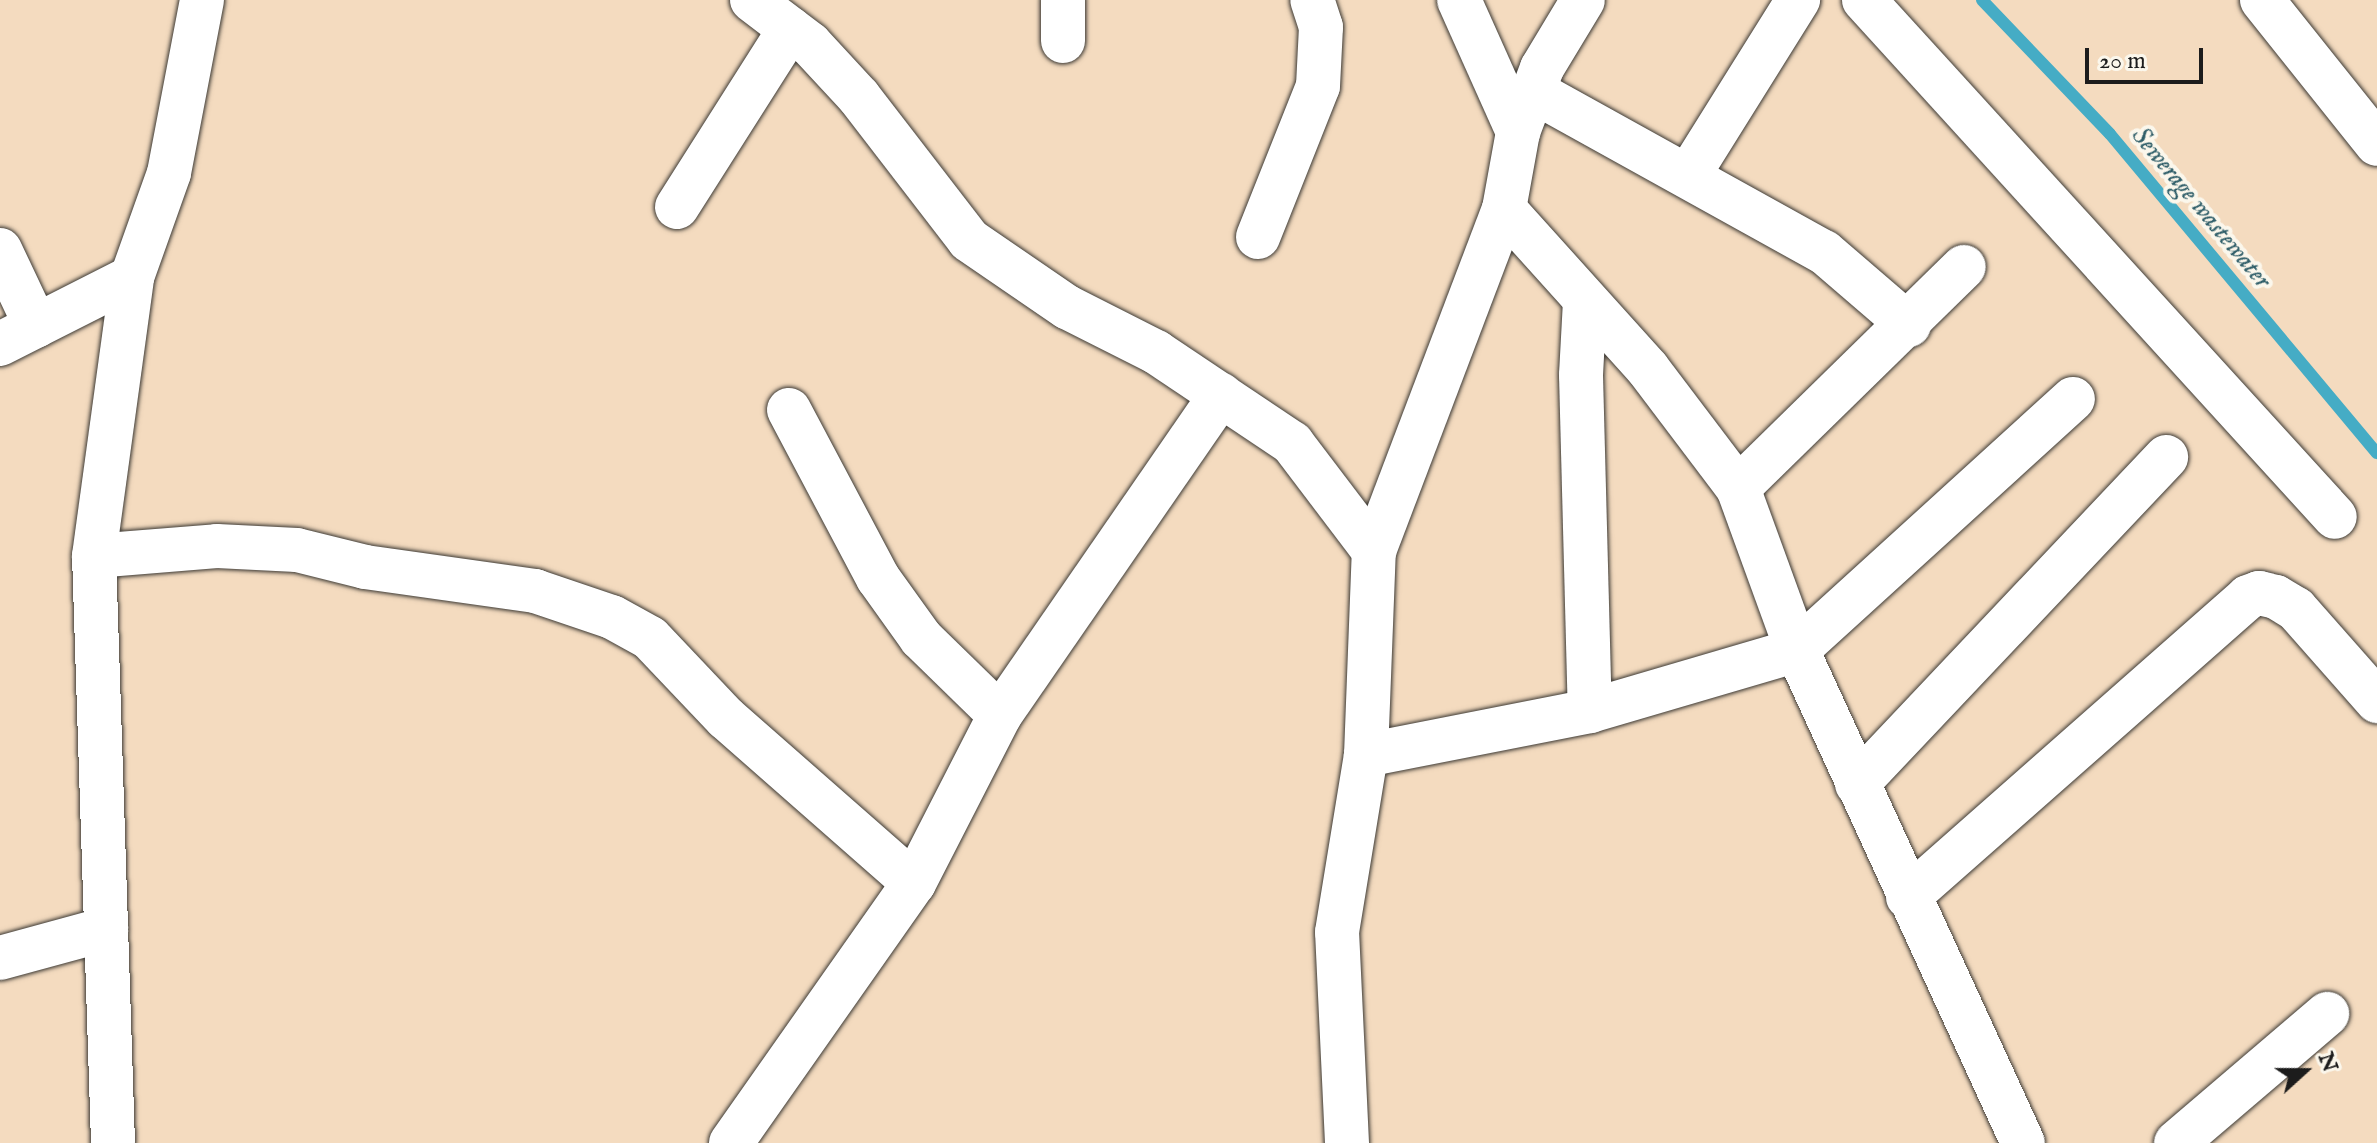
<!DOCTYPE html>
<style>
body{margin:0}
#map{position:relative;width:2377px;height:1143px;overflow:hidden;background:#f4dbbf;font-family:"IM FELL English",serif}
div>[style]{position:absolute}
.stream>*{height:12px;margin:-6px;padding:0 6px;transform-origin:6px;border-radius:6px;background:#45acc5}
.roads{filter:drop-shadow(0 0 2px #3c3934) drop-shadow(0 0 2px #3c3934)}
.minor>*{height:44px;margin:-22px;padding:0 22px;transform-origin:22px;border-radius:22px;background:#fff}
span{translate:-50% -50%;white-space:nowrap;text-align:center;line-height:1.15;-webkit-text-stroke:8px #fbf7ec;paint-order:stroke}
.water-label{font-size:26px;color:#2e5d68;font-style:italic}
.north{position:absolute;left:2265px;top:1031px;width:80px;height:80px;-webkit-text-stroke:6px #fbf7ec;paint-order:stroke;rotate:69deg;font-size:22px;font-weight:700;line-height:32px;text-align:center;color:#1c1c1c}
.north::after{content:'';display:block;margin:auto;width:28px;height:36px;background:#1c1c1c;clip-path:polygon(50% 0,100% 100%,50% 72%,0 100%)}
.scale{position:absolute;left:2085px;top:48px;width:118px;height:36px;box-sizing:border-box;border:4px solid #1c1c1c;border-top:0;padding-left:10px;font-size:24px;line-height:28px;white-space:nowrap;color:#1c1c1c;-webkit-text-stroke:6px #fbf7ec;paint-order:stroke}
</style>
<div id="map">
<div class="stream">
<i style="left:1982px;top:0;width:185px;rotate:46.3deg"></i>
<i style="left:2110px;top:134px;width:416px;rotate:50.1deg"></i>
</div>
<div class="roads">
<div class="minor">
<i style="left:752px;top:0;width:73px;rotate:37.2deg"></i>
<i style="left:810px;top:44px;width:72px;rotate:47.2deg"></i>
<i style="left:859px;top:97px;width:180px;rotate:52.4deg"></i>
<i style="left:969px;top:240px;width:119px;rotate:34.4deg"></i>
<i style="left:1067px;top:307px;width:100px;rotate:26.8deg"></i>
<i style="left:1156px;top:352px;width:164px;rotate:33.8deg"></i>
<i style="left:1292px;top:443px;width:136px;rotate:52.8deg"></i>
<i style="left:1459px;top:0;width:145px;rotate:65.9deg"></i>
<i style="left:1864px;top:0;width:699px;rotate:47.67deg"></i>
<i style="left:2262px;top:0;width:184px;rotate:51.4deg"></i>
<i style="left:1063px;top:41px;width:41px;rotate:-90deg"></i>
<i style="left:1533px;top:91px;width:333px;rotate:29deg"></i>
<i style="left:1824px;top:252px;width:112px;rotate:40.7deg"></i>
<i style="left:1688px;top:176px;width:208px;rotate:-58deg"></i>
<i style="left:677px;top:207px;width:211px;rotate:-57.6deg"></i>
<i style="left:1504px;top:209px;width:215px;rotate:48deg"></i>
<i style="left:1648px;top:369px;width:149px;rotate:52.9deg"></i>
<i style="left:1738px;top:488px;width:172px;rotate:70deg"></i>
<i style="left:1797px;top:650px;width:542px;rotate:65.37deg"></i>
<i style="left:1258px;top:237px;width:162px;rotate:-68.3deg"></i>
<i style="left:1318px;top:86px;width:59px;rotate:-87.1deg"></i>
<i style="left:1321px;top:27px;width:28px;rotate:-108deg"></i>
<i style="left:0;top:250px;width:84px;rotate:64.7deg"></i>
<i style="left:1585px;top:301px;width:74px;rotate:93.1deg"></i>
<i style="left:1581px;top:375px;width:336px;rotate:88.5deg"></i>
<i style="left:0;top:344px;width:148px;rotate:-26.9deg"></i>
<i style="left:789px;top:410px;width:190px;rotate:62.1deg"></i>
<i style="left:878px;top:578px;width:74px;rotate:54.4deg"></i>
<i style="left:921px;top:638px;width:110px;rotate:44.3deg"></i>
<i style="left:1738px;top:488px;width:316px;rotate:-44.4deg"></i>
<i style="left:94px;top:556px;width:123px;rotate:-4.6deg"></i>
<i style="left:217px;top:546px;width:80px;rotate:2.9deg"></i>
<i style="left:297px;top:550px;width:70px;rotate:14deg"></i>
<i style="left:365px;top:567px;width:172px;rotate:8deg"></i>
<i style="left:535px;top:591px;width:81px;rotate:18.7deg"></i>
<i style="left:612px;top:617px;width:43px;rotate:28.9deg"></i>
<i style="left:650px;top:638px;width:110px;rotate:46.5deg"></i>
<i style="left:726px;top:718px;width:250px;rotate:41.3deg"></i>
<i style="left:1366px;top:755px;width:228px;rotate:-11.1deg"></i>
<i style="left:1590px;top:711px;width:216px;rotate:-16.4deg"></i>
<i style="left:1797px;top:650px;width:373px;rotate:-42.3deg"></i>
<i style="left:1857px;top:784px;width:450px;rotate:-46.6deg"></i>
<i style="left:1908px;top:897px;width:453px;rotate:-41.4deg"></i>
<i style="left:2248px;top:597px;width:12px;rotate:-20deg"></i>
<i style="left:2259px;top:593px;width:17px;rotate:13deg"></i>
<i style="left:2276px;top:597px;width:23px;rotate:31deg"></i>
<i style="left:2296px;top:609px;width:123px;rotate:48.6deg"></i>
<i style="left:0;top:958px;width:110px;rotate:-15.3deg"></i>
<i style="left:113px;top:1143px;width:587px;rotate:-91.85deg"></i>
<i style="left:94px;top:556px;width:282px;rotate:-82.2deg"></i>
<i style="left:132px;top:277px;width:110px;rotate:-70.4deg"></i>
<i style="left:169px;top:173px;width:176px;rotate:-79.2deg"></i>
<i style="left:731px;top:1143px;width:318px;rotate:-54.9deg"></i>
<i style="left:914px;top:883px;width:189px;rotate:-62.9deg"></i>
<i style="left:1000px;top:715px;width:389px;rotate:-55.4deg"></i>
<i style="left:1347px;top:1143px;width:211px;rotate:-92.7deg"></i>
<i style="left:1337px;top:932px;width:179px;rotate:-80.7deg"></i>
<i style="left:1366px;top:755px;width:204px;rotate:-87.8deg"></i>
<i style="left:1374px;top:551px;width:366px;rotate:-69.2deg"></i>
<i style="left:1504px;top:209px;width:78px;rotate:-79.7deg"></i>
<i style="left:1518px;top:132px;width:68px;rotate:-69.4deg"></i>
<i style="left:1542px;top:68px;width:79px;rotate:-58.9deg"></i>
<i style="left:2176px;top:1143px;width:199px;rotate:-40.5deg"></i>
</div>
</div>
<div class="water-label">
<span style="left:2201px;top:208px;rotate:50deg">Sewerage wastewater</span>
</div>
<div class="north">N</div>
<div class="scale">20 m</div>
</div>
